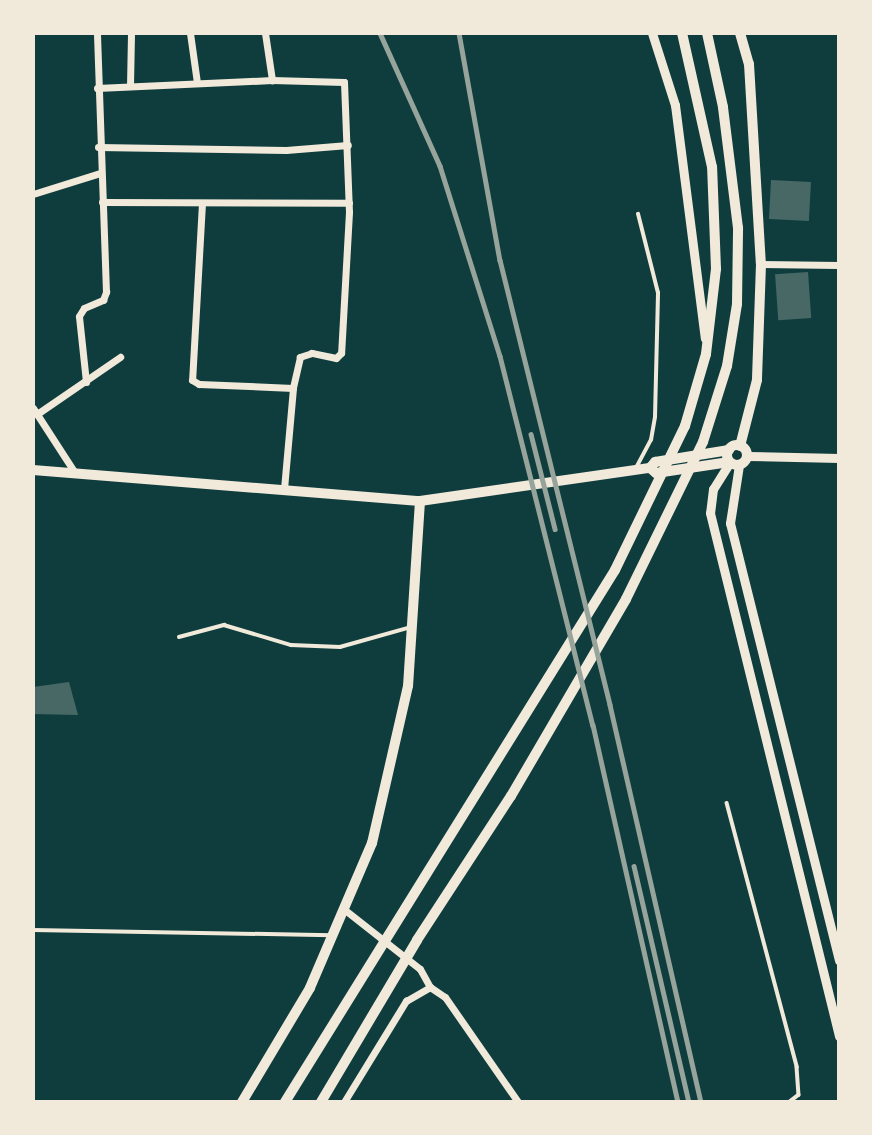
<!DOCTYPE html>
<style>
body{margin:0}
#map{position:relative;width:872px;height:1135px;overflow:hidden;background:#0f3d3e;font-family:Manrope,sans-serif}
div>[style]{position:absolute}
.building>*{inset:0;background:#486865;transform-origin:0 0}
.service>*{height:3.5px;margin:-1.75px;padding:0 1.75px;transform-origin:1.75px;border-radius:1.75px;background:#f1e9da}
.minor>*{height:7px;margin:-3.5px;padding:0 3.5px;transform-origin:3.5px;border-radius:3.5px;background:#f1e9da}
.tertiary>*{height:9px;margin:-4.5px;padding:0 4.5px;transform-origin:4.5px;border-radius:4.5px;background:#f1e9da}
.secondary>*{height:10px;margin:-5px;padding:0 5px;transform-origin:5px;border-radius:5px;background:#f1e9da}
.secondary>.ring{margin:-5px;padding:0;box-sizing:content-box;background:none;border:10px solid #f1e9da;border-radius:50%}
.trunk>*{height:10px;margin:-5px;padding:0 5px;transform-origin:5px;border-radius:5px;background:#f1e9da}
.rail>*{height:4.5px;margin:-2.25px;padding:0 2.25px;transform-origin:2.25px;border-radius:2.25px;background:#97a49c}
span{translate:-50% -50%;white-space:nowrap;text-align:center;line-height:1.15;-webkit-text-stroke:5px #f1e9da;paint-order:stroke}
.frame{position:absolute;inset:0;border:35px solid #f1e9da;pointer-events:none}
</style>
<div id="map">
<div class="building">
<i style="left:771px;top:180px;width:40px;height:39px;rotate:3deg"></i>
<i style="left:808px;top:272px;width:46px;height:33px;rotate:86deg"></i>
<i style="clip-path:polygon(69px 682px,78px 715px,33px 714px,33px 687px)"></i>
</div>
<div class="service">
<i style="left:636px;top:468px;width:32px;rotate:-62deg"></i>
<i style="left:651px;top:440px;width:23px;rotate:-80deg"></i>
<i style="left:655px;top:417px;width:124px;rotate:-88.6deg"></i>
<i style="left:658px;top:293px;width:81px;rotate:-104.2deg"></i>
<i style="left:179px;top:637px;width:47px;rotate:-14.9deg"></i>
<i style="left:224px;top:625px;width:70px;rotate:16.6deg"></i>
<i style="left:291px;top:645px;width:49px;rotate:2.3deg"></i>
<i style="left:340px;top:647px;width:74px;rotate:-15.7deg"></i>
<i style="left:727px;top:803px;width:273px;rotate:75.1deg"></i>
<i style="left:797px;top:1067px;width:28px;rotate:86deg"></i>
<i style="left:799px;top:1095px;width:11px;rotate:142deg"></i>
<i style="left:33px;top:930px;width:299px;rotate:1deg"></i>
</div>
<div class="minor">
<i style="left:190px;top:33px;width:50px;rotate:82deg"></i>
<i style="left:265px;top:33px;width:48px;rotate:81.5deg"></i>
<i style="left:130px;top:86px;width:53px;rotate:-88.9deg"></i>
<i style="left:97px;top:88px;width:175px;rotate:-2.6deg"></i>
<i style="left:272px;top:80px;width:72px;rotate:1.6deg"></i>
<i style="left:344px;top:82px;width:130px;rotate:87.8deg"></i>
<i style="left:349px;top:212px;width:141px;rotate:93.2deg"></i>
<i style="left:341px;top:353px;width:7px;rotate:135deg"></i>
<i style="left:336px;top:358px;width:25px;rotate:-168deg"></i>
<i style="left:312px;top:353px;width:13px;rotate:162deg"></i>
<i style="left:300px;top:357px;width:32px;rotate:103deg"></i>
<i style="left:293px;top:388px;width:101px;rotate:95.1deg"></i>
<i style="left:98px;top:147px;width:188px;rotate:0.9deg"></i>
<i style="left:286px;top:150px;width:62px;rotate:-4.6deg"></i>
<i style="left:33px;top:194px;width:70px;rotate:-17.4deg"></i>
<i style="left:102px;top:202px;width:247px;rotate:0.2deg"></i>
<i style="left:202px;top:203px;width:177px;rotate:93.2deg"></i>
<i style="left:192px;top:380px;width:8px;rotate:30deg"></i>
<i style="left:199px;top:384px;width:94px;rotate:2.4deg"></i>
<i style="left:761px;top:264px;width:78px;rotate:0.7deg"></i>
<i style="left:86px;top:382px;width:66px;rotate:-96.1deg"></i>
<i style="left:79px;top:316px;width:9px;rotate:-58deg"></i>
<i style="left:84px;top:308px;width:21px;rotate:-23deg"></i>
<i style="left:103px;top:300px;width:9px;rotate:-69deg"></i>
<i style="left:106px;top:292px;width:259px;rotate:-92deg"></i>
<i style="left:33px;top:408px;width:77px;rotate:57.1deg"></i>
<i style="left:37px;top:414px;width:101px;rotate:-34.5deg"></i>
<i style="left:345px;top:910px;width:95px;rotate:38.2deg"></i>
<i style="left:420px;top:969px;width:21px;rotate:61deg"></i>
<i style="left:344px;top:1102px;width:119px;rotate:-58.5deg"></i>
<i style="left:406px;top:1001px;width:28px;rotate:-30deg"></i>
<i style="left:430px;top:987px;width:18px;rotate:34deg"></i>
<i style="left:445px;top:997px;width:128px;rotate:55.2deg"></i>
</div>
<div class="tertiary">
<i style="left:652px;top:33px;width:76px;rotate:72.3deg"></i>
<i style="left:675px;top:105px;width:235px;rotate:82.7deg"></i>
<i style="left:747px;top:456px;width:92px;rotate:1.2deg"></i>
<i style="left:730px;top:462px;width:32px;rotate:122deg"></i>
<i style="left:713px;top:489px;width:24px;rotate:97deg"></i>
<i style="left:710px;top:513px;width:539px;rotate:76.14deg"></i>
<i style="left:739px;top:465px;width:59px;rotate:98.8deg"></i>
<i style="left:730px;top:523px;width:451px;rotate:76deg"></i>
</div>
<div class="secondary">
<i style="left:740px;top:33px;width:32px;rotate:74deg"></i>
<i style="left:749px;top:64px;width:200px;rotate:86.6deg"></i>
<i style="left:761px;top:264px;width:116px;rotate:92deg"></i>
<i style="left:757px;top:380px;width:68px;rotate:104.4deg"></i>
<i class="ring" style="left:727px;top:445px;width:10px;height:10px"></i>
<i style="left:650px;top:468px;width:8px;rotate:40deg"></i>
<i style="left:656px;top:473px;width:74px;rotate:-8.6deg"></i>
<i style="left:33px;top:470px;width:388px;rotate:4.6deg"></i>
<i style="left:420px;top:501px;width:185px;rotate:93.7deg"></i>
<i style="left:408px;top:686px;width:161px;rotate:102.9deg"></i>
<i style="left:372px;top:843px;width:158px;rotate:113.2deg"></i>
<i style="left:310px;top:988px;width:133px;rotate:120.8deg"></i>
<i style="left:420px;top:501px;width:232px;rotate:-8.2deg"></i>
<i style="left:650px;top:468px;width:8px;rotate:-50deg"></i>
<i style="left:655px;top:462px;width:75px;rotate:-9.2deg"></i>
</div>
<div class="trunk">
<i style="left:285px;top:1102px;width:626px;rotate:-58.19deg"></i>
<i style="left:615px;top:570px;width:160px;rotate:-64.1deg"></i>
<i style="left:685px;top:426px;width:75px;rotate:-73.7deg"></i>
<i style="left:706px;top:354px;width:86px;rotate:-83.3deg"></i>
<i style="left:716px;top:269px;width:102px;rotate:-92.2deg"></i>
<i style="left:712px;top:167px;width:137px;rotate:-102.6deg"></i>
<i style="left:321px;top:1102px;width:188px;rotate:-59.3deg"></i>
<i style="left:417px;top:940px;width:172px;rotate:-56.9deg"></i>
<i style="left:511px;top:796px;width:228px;rotate:-59.7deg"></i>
<i style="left:626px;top:599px;width:175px;rotate:-63.9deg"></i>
<i style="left:703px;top:442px;width:80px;rotate:-72.5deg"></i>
<i style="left:727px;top:366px;width:63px;rotate:-80.8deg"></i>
<i style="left:737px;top:304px;width:76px;rotate:-89.2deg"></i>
<i style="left:738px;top:228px;width:122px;rotate:-97.1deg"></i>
<i style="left:723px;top:107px;width:76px;rotate:-102.2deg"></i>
</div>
<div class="rail">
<i style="left:380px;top:33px;width:146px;rotate:65.7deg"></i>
<i style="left:440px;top:166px;width:199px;rotate:72.5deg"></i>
<i style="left:500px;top:356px;width:381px;rotate:75.9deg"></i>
<i style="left:593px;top:725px;width:386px;rotate:77.3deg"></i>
<i style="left:459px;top:33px;width:231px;rotate:79.8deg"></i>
<i style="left:500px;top:260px;width:458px;rotate:76.1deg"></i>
<i style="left:610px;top:705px;width:407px;rotate:77.1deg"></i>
<i style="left:531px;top:434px;width:98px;rotate:75.8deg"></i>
<i style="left:634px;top:866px;width:242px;rotate:76.9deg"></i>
</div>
<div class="frame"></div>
</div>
